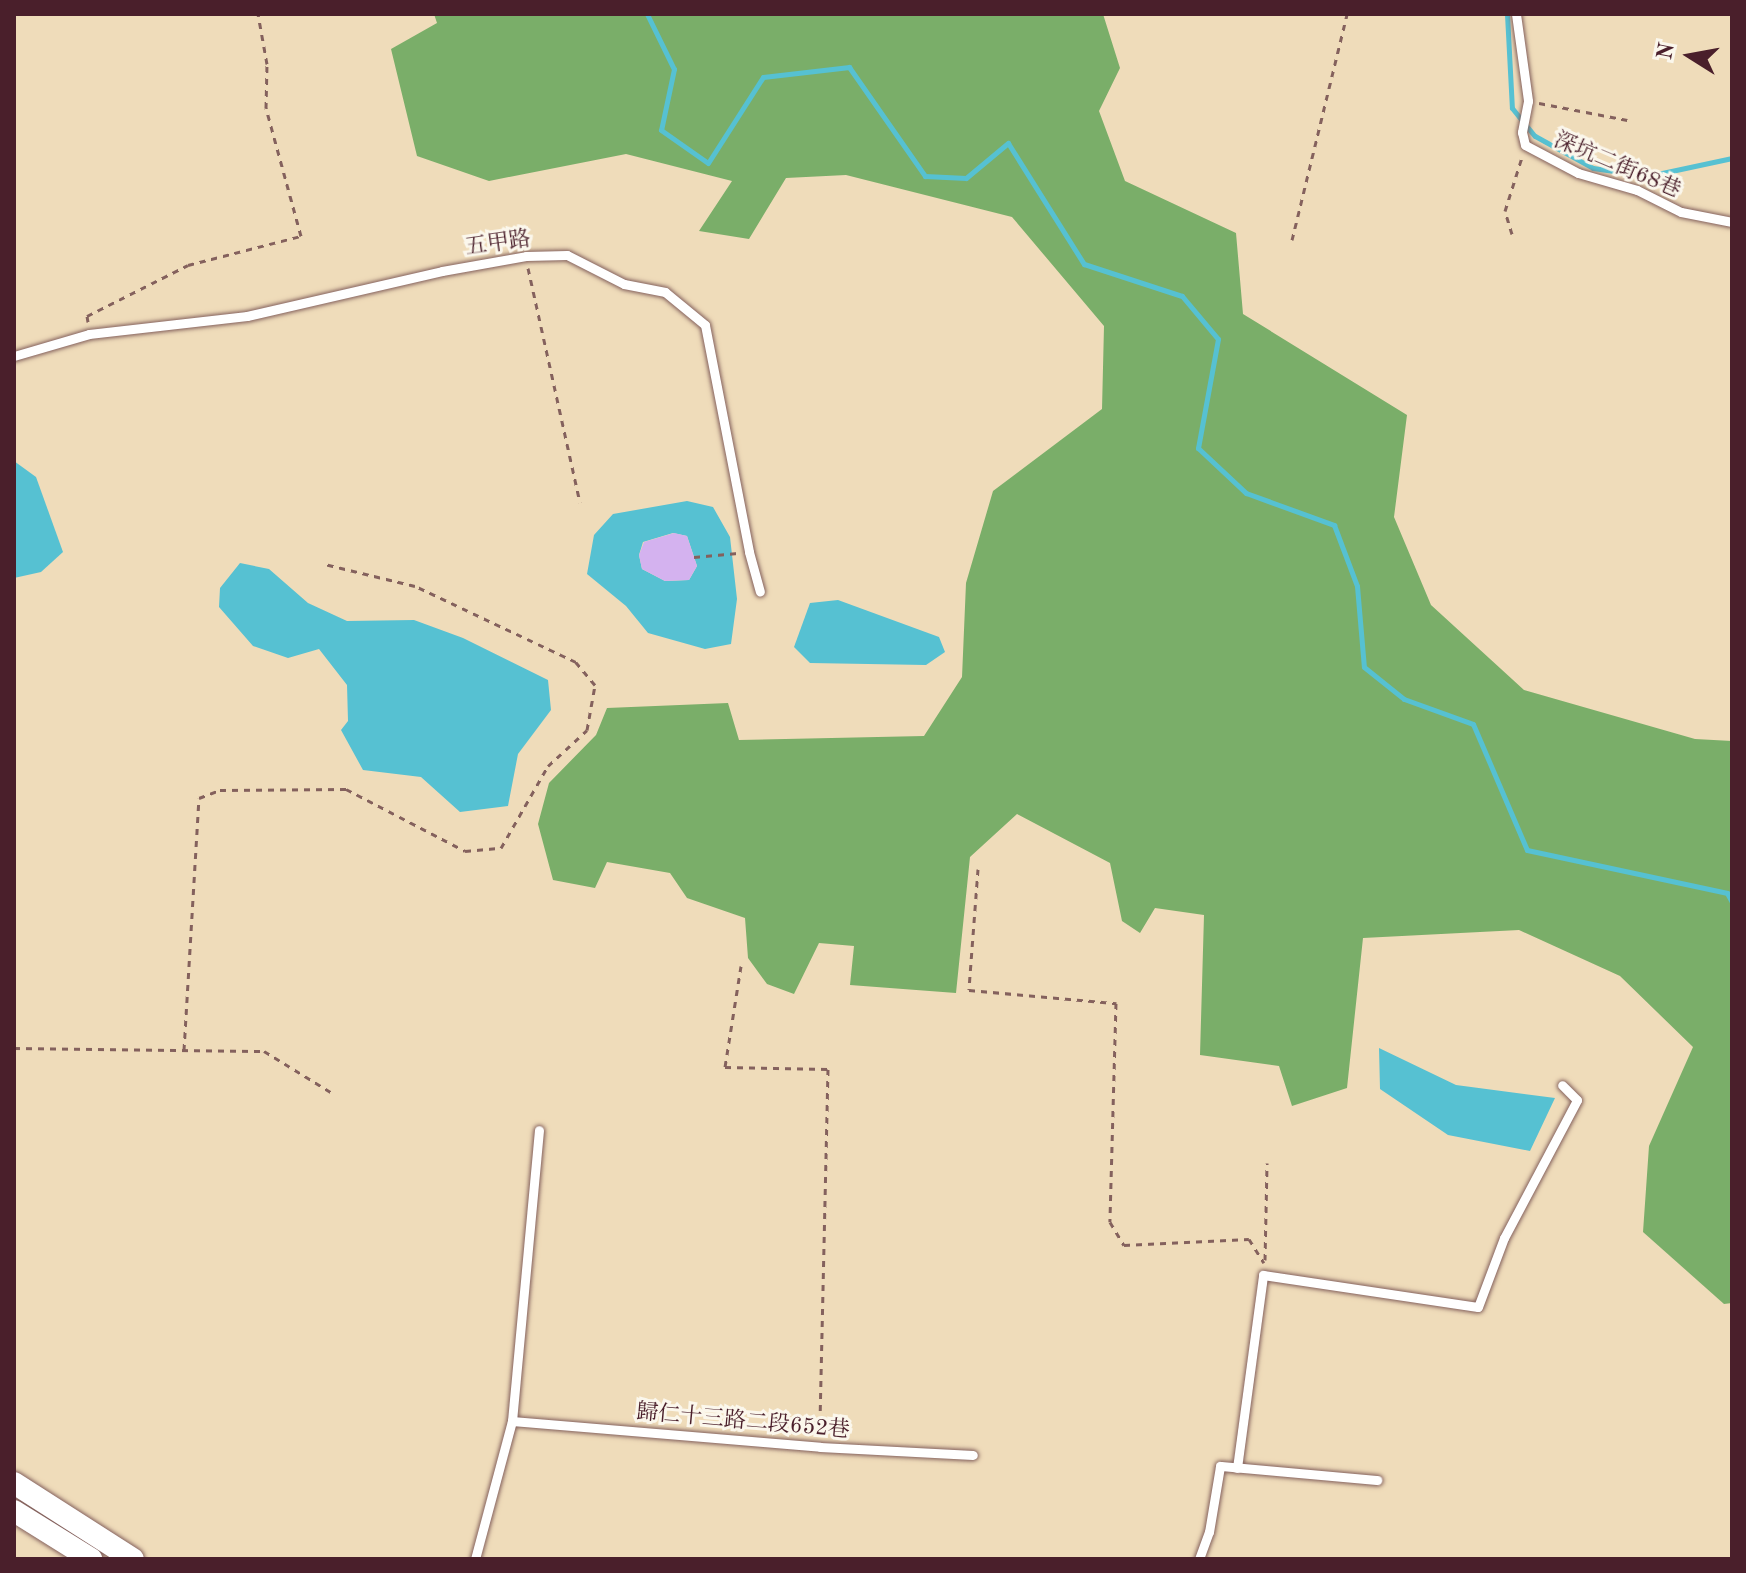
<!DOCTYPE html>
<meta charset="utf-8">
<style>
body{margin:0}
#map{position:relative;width:1746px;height:1573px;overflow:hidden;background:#efdcba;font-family:"Old Standard TT","Noto Serif TC",serif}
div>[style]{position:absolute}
.forest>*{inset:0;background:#7aae69}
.water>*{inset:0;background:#56c1d2}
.stream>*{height:5px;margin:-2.5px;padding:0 2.5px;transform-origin:2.5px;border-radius:2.5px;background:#56c1d2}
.building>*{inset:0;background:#d4b2ef}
.path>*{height:3px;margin-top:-1.5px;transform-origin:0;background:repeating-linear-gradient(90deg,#84615d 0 6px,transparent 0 12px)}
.roads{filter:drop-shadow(0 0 2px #84615d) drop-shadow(0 0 2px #84615d)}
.service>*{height:9px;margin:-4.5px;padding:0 4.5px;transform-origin:4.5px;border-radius:4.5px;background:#fff}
.tertiary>*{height:22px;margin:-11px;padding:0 11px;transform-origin:11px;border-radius:11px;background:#fff}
span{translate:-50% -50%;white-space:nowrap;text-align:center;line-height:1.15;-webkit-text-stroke:6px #fbf7ec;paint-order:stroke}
.street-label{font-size:22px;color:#4a1f2b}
.frame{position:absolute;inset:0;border:16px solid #4a1f2b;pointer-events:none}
.north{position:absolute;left:1650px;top:16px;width:80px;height:80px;-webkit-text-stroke:6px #fbf7ec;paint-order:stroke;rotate:281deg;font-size:22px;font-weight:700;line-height:32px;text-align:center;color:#4a1f2b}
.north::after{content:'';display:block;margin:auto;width:28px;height:36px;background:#4a1f2b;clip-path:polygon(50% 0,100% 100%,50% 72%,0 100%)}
</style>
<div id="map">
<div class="forest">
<i style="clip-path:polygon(434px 14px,1103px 14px,1120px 68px,1099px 111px,1125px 181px,1236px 233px,1243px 314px,1407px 415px,1394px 517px,1431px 605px,1524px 690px,1695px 739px,1732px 741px,1732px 1303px,1724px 1304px,1643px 1232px,1649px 1146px,1693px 1047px,1620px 976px,1519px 930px,1363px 938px,1347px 1088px,1292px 1106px,1279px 1066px,1200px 1055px,1204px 915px,1155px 908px,1140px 933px,1122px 921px,1110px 863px,1017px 814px,970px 857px,956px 993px,850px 985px,854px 946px,819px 943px,794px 994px,767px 984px,748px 958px,745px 918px,687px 898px,670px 873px,607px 862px,595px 888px,553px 880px,538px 824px,549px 783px,596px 735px,607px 708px,728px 703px,739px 740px,924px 736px,962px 677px,966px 583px,993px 491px,1102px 409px,1104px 326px,1012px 217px,846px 175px,786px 178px,749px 239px,699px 231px,732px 181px,626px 154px,489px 181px,417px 156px,391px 49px,437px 23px)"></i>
</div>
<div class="water">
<i style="clip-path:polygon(14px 461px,36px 477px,63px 552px,41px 572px,14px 578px)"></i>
<i style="clip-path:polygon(evenodd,687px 501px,713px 507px,730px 537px,737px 599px,731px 644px,705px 649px,648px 633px,626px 606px,587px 574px,594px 535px,613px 514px,687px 501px,673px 533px,687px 536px,697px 566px,689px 580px,665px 581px,642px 569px,639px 555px,643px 542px,673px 533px)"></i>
<i style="clip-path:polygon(240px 563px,269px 569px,308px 603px,347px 621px,414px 620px,463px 638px,548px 680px,551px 710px,518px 754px,508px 806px,460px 812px,421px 777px,363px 770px,341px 730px,348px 721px,347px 685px,319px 649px,288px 658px,253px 646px,219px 607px,220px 588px)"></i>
<i style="clip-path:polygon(838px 600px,939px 637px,945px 652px,926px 665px,810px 663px,794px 647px,810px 603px)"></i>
<i style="clip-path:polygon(1379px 1048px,1456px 1085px,1555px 1098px,1530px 1151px,1448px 1135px,1380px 1089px)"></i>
</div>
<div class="stream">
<i style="left:647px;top:14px;width:61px;rotate:63.9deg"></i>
<i style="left:674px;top:69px;width:62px;rotate:102deg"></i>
<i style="left:661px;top:130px;width:57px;rotate:35.1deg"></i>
<i style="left:708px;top:163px;width:102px;rotate:-57.4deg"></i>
<i style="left:763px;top:77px;width:87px;rotate:-6.6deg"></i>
<i style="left:849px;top:67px;width:133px;rotate:55.1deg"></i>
<i style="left:925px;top:176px;width:41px;rotate:2.8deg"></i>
<i style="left:966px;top:178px;width:55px;rotate:-39.8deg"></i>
<i style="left:1008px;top:143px;width:143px;rotate:57.9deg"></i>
<i style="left:1084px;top:264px;width:103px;rotate:18.1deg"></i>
<i style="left:1182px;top:296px;width:56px;rotate:50.1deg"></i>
<i style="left:1218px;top:339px;width:111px;rotate:100.4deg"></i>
<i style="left:1198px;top:448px;width:66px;rotate:43.2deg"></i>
<i style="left:1246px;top:493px;width:94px;rotate:20deg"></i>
<i style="left:1334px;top:525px;width:65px;rotate:69.3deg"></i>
<i style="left:1357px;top:586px;width:81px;rotate:85.1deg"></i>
<i style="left:1364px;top:667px;width:51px;rotate:38.7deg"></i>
<i style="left:1404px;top:699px;width:73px;rotate:19.9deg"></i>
<i style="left:1473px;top:724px;width:137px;rotate:66.8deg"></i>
<i style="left:1527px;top:850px;width:205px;rotate:12.1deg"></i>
<i style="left:1727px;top:893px;width:10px;rotate:61deg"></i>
<i style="left:1507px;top:14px;width:94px;rotate:87deg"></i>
<i style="left:1512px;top:108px;width:36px;rotate:51deg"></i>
<i style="left:1535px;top:136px;width:66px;rotate:28.9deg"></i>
<i style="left:1593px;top:168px;width:56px;rotate:8.3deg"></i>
<i style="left:1648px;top:176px;width:86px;rotate:-12.1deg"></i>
</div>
<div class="building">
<i style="clip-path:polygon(674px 533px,687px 536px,697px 566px,689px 580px,665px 581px,642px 569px,639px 555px,644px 542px)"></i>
</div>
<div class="path">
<i style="left:1539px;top:103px;width:90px;rotate:10.9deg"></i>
<i style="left:1512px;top:234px;width:24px;rotate:-107deg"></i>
<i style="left:1505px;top:211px;width:57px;rotate:-72.5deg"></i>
<i style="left:1292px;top:240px;width:233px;rotate:-76.3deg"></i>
<i style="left:528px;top:268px;width:240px;rotate:77.5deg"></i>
<i style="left:88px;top:322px;width:6px;rotate:-99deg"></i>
<i style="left:87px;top:316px;width:113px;rotate:-26.8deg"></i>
<i style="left:188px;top:265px;width:117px;rotate:-14.4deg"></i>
<i style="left:301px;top:236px;width:133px;rotate:-105.3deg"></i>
<i style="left:266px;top:108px;width:44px;rotate:-88.7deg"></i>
<i style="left:267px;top:64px;width:51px;rotate:-100.2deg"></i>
<i style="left:694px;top:557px;width:44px;rotate:-5.2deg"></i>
<i style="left:978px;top:869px;width:121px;rotate:94.3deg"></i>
<i style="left:969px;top:990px;width:148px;rotate:5.1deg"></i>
<i style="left:1116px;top:1003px;width:219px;rotate:91.6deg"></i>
<i style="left:1110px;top:1222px;width:27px;rotate:59deg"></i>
<i style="left:1124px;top:1245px;width:125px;rotate:-2.7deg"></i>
<i style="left:1249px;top:1239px;width:28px;rotate:58deg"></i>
<i style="left:741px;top:966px;width:102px;rotate:99deg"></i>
<i style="left:725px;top:1067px;width:103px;rotate:1.1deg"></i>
<i style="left:828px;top:1069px;width:366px;rotate:91.3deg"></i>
<i style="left:14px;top:1048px;width:250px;rotate:0.7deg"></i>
<i style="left:264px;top:1051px;width:82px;rotate:31.6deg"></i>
<i style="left:184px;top:1050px;width:252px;rotate:-86.6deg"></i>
<i style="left:199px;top:798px;width:22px;rotate:-21deg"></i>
<i style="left:220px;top:790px;width:126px;rotate:-0.5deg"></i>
<i style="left:346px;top:789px;width:134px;rotate:27.5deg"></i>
<i style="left:465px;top:851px;width:36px;rotate:-5deg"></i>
<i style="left:501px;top:848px;width:95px;rotate:-60.2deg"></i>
<i style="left:548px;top:766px;width:53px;rotate:-42.7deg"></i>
<i style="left:587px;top:730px;width:46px;rotate:-79.9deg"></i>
<i style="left:595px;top:685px;width:30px;rotate:-130deg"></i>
<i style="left:576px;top:662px;width:178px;rotate:-154.7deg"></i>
<i style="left:415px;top:586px;width:93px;rotate:-166.3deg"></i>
<i style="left:1265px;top:1260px;width:97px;rotate:-88.8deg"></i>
</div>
<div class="roads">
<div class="service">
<i style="left:1516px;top:14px;width:88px;rotate:82.1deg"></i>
<i style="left:1528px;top:101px;width:32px;rotate:101deg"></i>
<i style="left:1522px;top:132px;width:13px;rotate:77deg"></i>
<i style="left:1525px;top:145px;width:60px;rotate:27.8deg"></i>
<i style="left:1578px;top:173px;width:61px;rotate:16.1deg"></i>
<i style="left:1637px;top:190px;width:49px;rotate:26.6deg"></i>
<i style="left:1681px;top:212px;width:52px;rotate:11.1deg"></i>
<i style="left:14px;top:356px;width:78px;rotate:-16.3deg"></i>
<i style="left:89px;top:334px;width:159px;rotate:-6.5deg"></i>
<i style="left:247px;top:316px;width:200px;rotate:-13deg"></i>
<i style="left:442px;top:271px;width:85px;rotate:-10.1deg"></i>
<i style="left:526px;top:256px;width:41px;rotate:-1.4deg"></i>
<i style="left:567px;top:255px;width:64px;rotate:27deg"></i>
<i style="left:624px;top:284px;width:42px;rotate:11deg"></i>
<i style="left:665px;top:292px;width:52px;rotate:39.5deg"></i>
<i style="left:705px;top:325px;width:231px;rotate:79deg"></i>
<i style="left:749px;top:552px;width:41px;rotate:74.6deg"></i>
<i style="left:512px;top:1421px;width:292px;rotate:-84.7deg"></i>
<i style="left:1237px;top:1468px;width:195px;rotate:-82.3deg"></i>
<i style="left:1263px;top:1275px;width:217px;rotate:8.5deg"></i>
<i style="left:1478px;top:1307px;width:74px;rotate:-69.4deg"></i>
<i style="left:1504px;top:1238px;width:156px;rotate:-62.1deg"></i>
<i style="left:1577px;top:1100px;width:21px;rotate:-135deg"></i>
<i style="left:475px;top:1559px;width:143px;rotate:-75deg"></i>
<i style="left:512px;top:1421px;width:309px;rotate:4.8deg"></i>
<i style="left:820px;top:1447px;width:153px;rotate:3deg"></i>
<i style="left:1199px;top:1559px;width:29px;rotate:-70deg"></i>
<i style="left:1209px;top:1532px;width:67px;rotate:-80.5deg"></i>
<i style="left:1220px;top:1466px;width:158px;rotate:5.1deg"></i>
</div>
<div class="tertiary">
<i style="left:14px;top:1483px;width:141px;rotate:32.6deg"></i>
<i style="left:14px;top:1511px;width:91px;rotate:31.9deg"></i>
</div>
</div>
<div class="street-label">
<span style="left:1617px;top:166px;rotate:23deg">深坑二街68巷</span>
<span style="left:498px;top:244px;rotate:-8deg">五甲路</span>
<span style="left:743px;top:1422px;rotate:5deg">歸仁十三路二段652巷</span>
</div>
<div class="frame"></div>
<div class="north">N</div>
</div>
